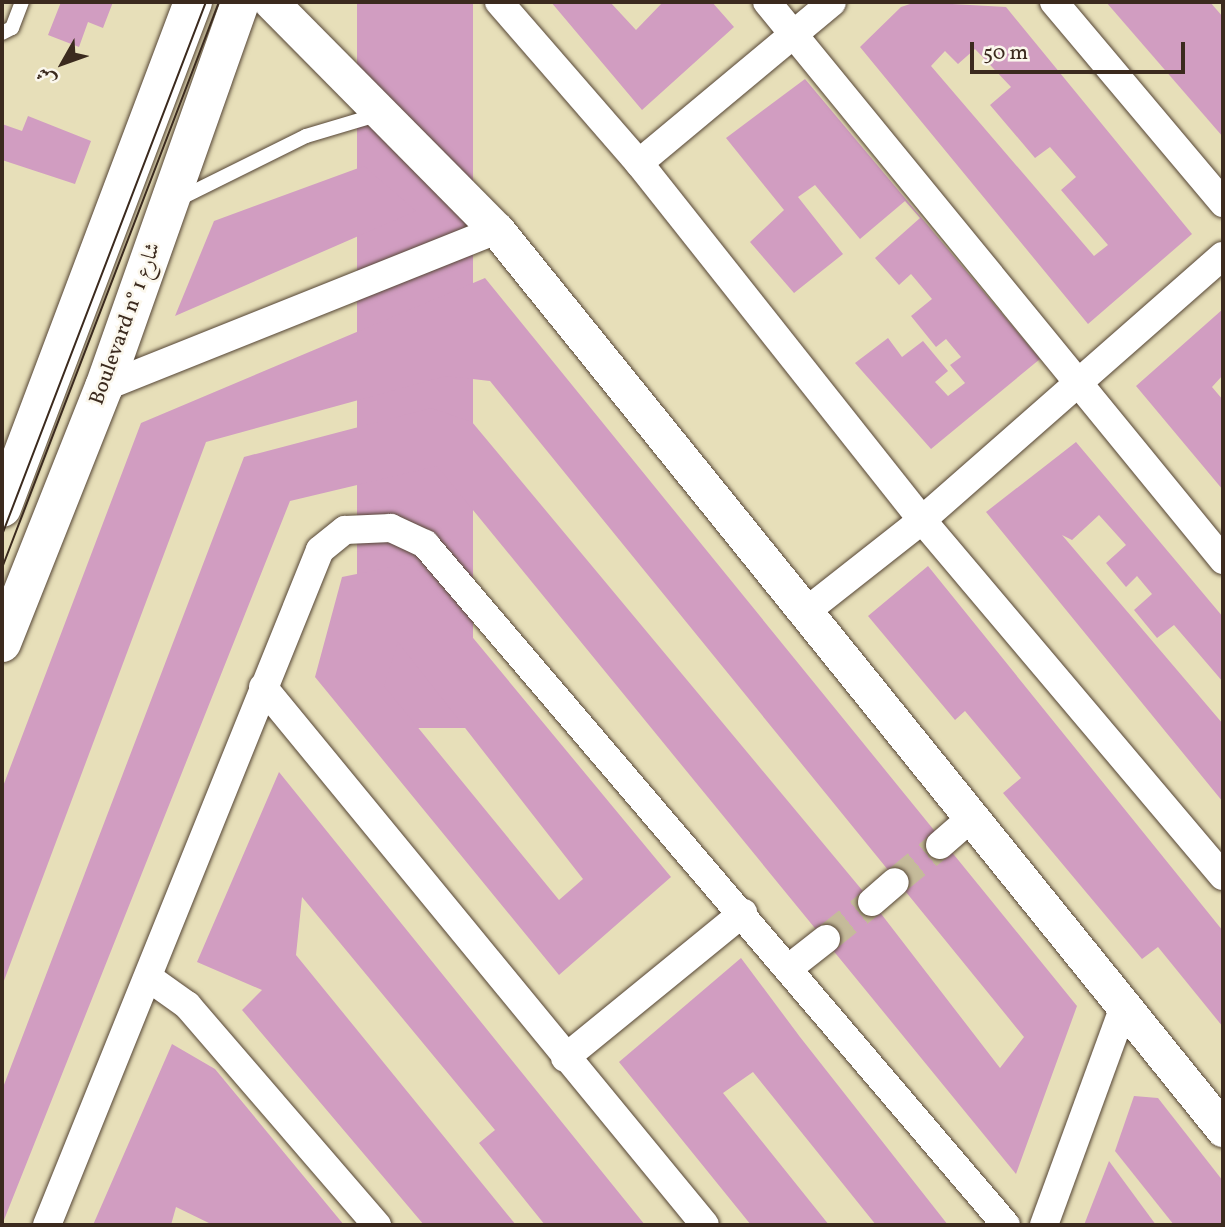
<!DOCTYPE html>
<meta charset="utf-8">
<style>
body{margin:0}
#map{position:relative;width:1225px;height:1227px;overflow:hidden;background:#e7dfb9;font-family:Vollkorn,Amiri,serif}
div>[style]{position:absolute}
.building>*{inset:0;background:#d19dc1;transform-origin:0 0}
.minor-tunnel>*{height:28px;margin-top:-14px;transform-origin:0;background:repeating-linear-gradient(90deg,#c5bb9a 0 28px,transparent 0 42px)}
.roads{filter:drop-shadow(0 0 2px #554535) drop-shadow(0 0 2px #554535)}
.service>*{height:14px;margin:-7px;padding:0 7px;transform-origin:7px;border-radius:7px;background:#fff}
.minor>*{height:28px;margin:-14px;padding:0 14px;transform-origin:14px;border-radius:14px;background:#fff}
.tertiary>*{height:35px;margin:-17.5px;padding:0 17.5px;transform-origin:17.5px;border-radius:17.5px;background:#fff}
.secondary>*{height:38px;margin:-19px;padding:0 19px;transform-origin:19px;border-radius:19px;background:#fff}
.tram>*{height:2px;margin:-1px;padding:0 1px;transform-origin:1px;border-radius:1px;background:#3b2a1e}
span{translate:-50% -50%;white-space:nowrap;text-align:center;line-height:1.15;-webkit-text-stroke:5px #fbf7ec;paint-order:stroke}
.street-label{font-size:21px;color:#3b2a1e}
.frame{position:absolute;inset:0;border:4px solid #3b2a1e;pointer-events:none}
.north{position:absolute;left:28px;top:28px;width:70px;height:70px;-webkit-text-stroke:5px #fbf7ec;paint-order:stroke;rotate:230deg;font-size:19px;font-weight:700;line-height:28px;text-align:center;color:#3b2a1e}
.north::after{content:'';display:block;margin:auto;width:24px;height:32px;background:#3b2a1e;clip-path:polygon(50% 0,100% 100%,50% 72%,0 100%)}
.scale{position:absolute;left:970px;top:42px;width:215px;height:32px;box-sizing:border-box;border:4px solid #3b2a1e;border-top:0;padding-left:9px;font-size:21px;line-height:24px;white-space:nowrap;color:#3b2a1e;-webkit-text-stroke:5px #fbf7ec;paint-order:stroke}
</style>
<div id="map">
<div class="building">
<i style="clip-path:polygon(61px 2px,113px 2px,103px 28px,88px 22px,79px 47px,48px 35px)"></i>
<i style="left:357px;top:2px;width:116px;height:726px"></i>
<i style="clip-path:polygon(551px 2px,610px 2px,636px 30px,663px 2px,712px 2px,734px 27px,642px 110px)"></i>
<i style="clip-path:polygon(evenodd,916px 2px,1006px 7px,1192px 234px,1088px 324px,860px 47px,901px 7px,916px 2px,975px 49px,1011px 87px,990px 105px,1035px 158px,1050px 147px,1076px 177px,1061px 190px,1108px 245px,1094px 256px,931px 66px,945px 51px,958px 64px,975px 49px)"></i>
<i style="clip-path:polygon(1106px 2px,1210px 2px,1223px 17px,1223px 137px)"></i>
<i style="clip-path:polygon(805px 79px,1040px 359px,931px 449px,855px 363px,888px 338px,902px 357px,923px 341px,948px 371px,935px 382px,948px 396px,965px 383px,950px 365px,961px 357px,946px 339px,936px 347px,911px 316px,932px 299px,911px 274px,899px 285px,875px 258px,920px 218px,905px 201px,860px 239px,815px 185px,798px 197px,843px 254px,794px 293px,750px 242px,784px 210px,726px 138px)"></i>
<i style="clip-path:polygon(28px 116px,91px 141px,75px 184px,2px 160px,2px 124px,22px 131px)"></i>
<i style="clip-path:polygon(364px 166px,416px 211px,175px 316px,214px 221px)"></i>
<i style="clip-path:polygon(485px 278px,1077px 1006px,1016px 1174px,437px 466px,290px 501px,2px 1225px,2px 1090px,244px 457px,431px 408px,472px 422px,872px 902px,1000px 1068px,1024px 1037px,490px 381px,446px 376px,206px 442px,2px 986px,2px 789px,141px 423px)"></i>
<i style="clip-path:polygon(1223px 309px,1223px 375px,1212px 387px,1223px 400px,1223px 490px,1136px 386px)"></i>
<i style="clip-path:polygon(1076px 442px,1223px 617px,1223px 682px,1174px 625px,1157px 638px,1134px 610px,1152px 594px,1137px 576px,1126px 587px,1106px 563px,1126px 545px,1099px 515px,1072px 540px,1062px 535px,1223px 724px,1223px 802px,986px 512px)"></i>
<i style="clip-path:polygon(evenodd,411px 563px,671px 877px,559px 975px,315px 677px,342px 577px,411px 563px,398px 642px,583px 879px,559px 900px,384px 686px,398px 642px)"></i>
<i style="clip-path:polygon(928px 566px,1223px 931px,1223px 1027px,1158px 947px,1142px 959px,1003px 793px,1021px 778px,965px 711px,955px 720px,868px 616px)"></i>
<i style="clip-path:polygon(279px 772px,645px 1225px,545px 1225px,479px 1143px,495px 1130px,302px 897px,296px 955px,516px 1225px,424px 1225px,242px 1010px,262px 990px,197px 962px)"></i>
<i style="clip-path:polygon(741px 958px,800px 1037px,948px 1225px,876px 1225px,753px 1072px,723px 1093px,829px 1225px,751px 1225px,619px 1062px)"></i>
<i style="clip-path:polygon(172px 1044px,215px 1069px,344px 1225px,213px 1225px,176px 1207px,171px 1225px,93px 1225px)"></i>
<i style="clip-path:polygon(1134px 1096px,1158px 1098px,1223px 1181px,1223px 1225px,1174px 1225px,1115px 1151px)"></i>
<i style="clip-path:polygon(1109px 1161px,1156px 1225px,1084px 1225px)"></i>
</div>
<div class="minor-tunnel">
<i style="left:895px;top:882px;width:58px;rotate:-39.4deg"></i>
<i style="left:826px;top:939px;width:59px;rotate:-38.8deg"></i>
</div>
<div class="roads">
<div class="service">
<i style="left:2px;top:33px;width:11px;rotate:-27deg"></i>
<i style="left:12px;top:28px;width:28px;rotate:-69deg"></i>
<i style="left:177px;top:200px;width:144px;rotate:-26.4deg"></i>
<i style="left:306px;top:136px;width:77px;rotate:-16.6deg"></i>
</div>
<div class="minor">
<i style="left:499px;top:2px;width:213px;rotate:49deg"></i>
<i style="left:639px;top:163px;width:456px;rotate:51.6deg"></i>
<i style="left:922px;top:520px;width:466px;rotate:49.8deg"></i>
<i style="left:767px;top:2px;width:721px;rotate:50.74deg"></i>
<i style="left:1054px;top:2px;width:263px;rotate:49.9deg"></i>
<i style="left:639px;top:163px;width:251px;rotate:-39.8deg"></i>
<i style="left:104px;top:387px;width:423px;rotate:-21.8deg"></i>
<i style="left:804px;top:613px;width:150px;rotate:-38.2deg"></i>
<i style="left:922px;top:520px;width:400px;rotate:-41.3deg"></i>
<i style="left:263px;top:687px;width:696px;rotate:50.59deg"></i>
<i style="left:940px;top:845px;width:43px;rotate:-41.2deg"></i>
<i style="left:872px;top:902px;width:30px;rotate:-41deg"></i>
<i style="left:789px;top:968px;width:47px;rotate:-38.1deg"></i>
<i style="left:149px;top:978px;width:47px;rotate:35.4deg"></i>
<i style="left:187px;top:1005px;width:291px;rotate:49.2deg"></i>
<i style="left:565px;top:1058px;width:230px;rotate:-39.2deg"></i>
<i style="left:47px;top:1225px;width:728px;rotate:-67.98deg"></i>
<i style="left:320px;top:550px;width:32px;rotate:-39deg"></i>
<i style="left:345px;top:530px;width:46px;rotate:-2.5deg"></i>
<i style="left:391px;top:528px;width:38px;rotate:25deg"></i>
<i style="left:425px;top:544px;width:895px;rotate:49.53deg"></i>
<i style="left:1044px;top:1225px;width:233px;rotate:-69.9deg"></i>
</div>
<div class="tertiary">
<i style="left:271px;top:2px;width:321px;rotate:45.3deg"></i>
<i style="left:497px;top:230px;width:1156px;rotate:51.08deg"></i>
</div>
<div class="secondary">
<i style="left:2px;top:508px;width:541px;rotate:-69.32deg"></i>
<i style="left:2px;top:643px;width:276px;rotate:-68.3deg"></i>
<i style="left:104px;top:387px;width:408px;rotate:-70.5deg"></i>
</div>
</div>
<div class="tram">
<i style="left:2px;top:535px;width:571px;rotate:-69.06deg"></i>
<i style="left:2px;top:568px;width:606px;rotate:-69.02deg"></i>
</div>
<div class="street-label">
<span style="left:126px;top:324px;rotate:-70deg">Boulevard n° شارع 1</span>
</div>
<div class="frame"></div>
<div class="north">ش</div>
<div class="scale">50 m</div>
</div>
